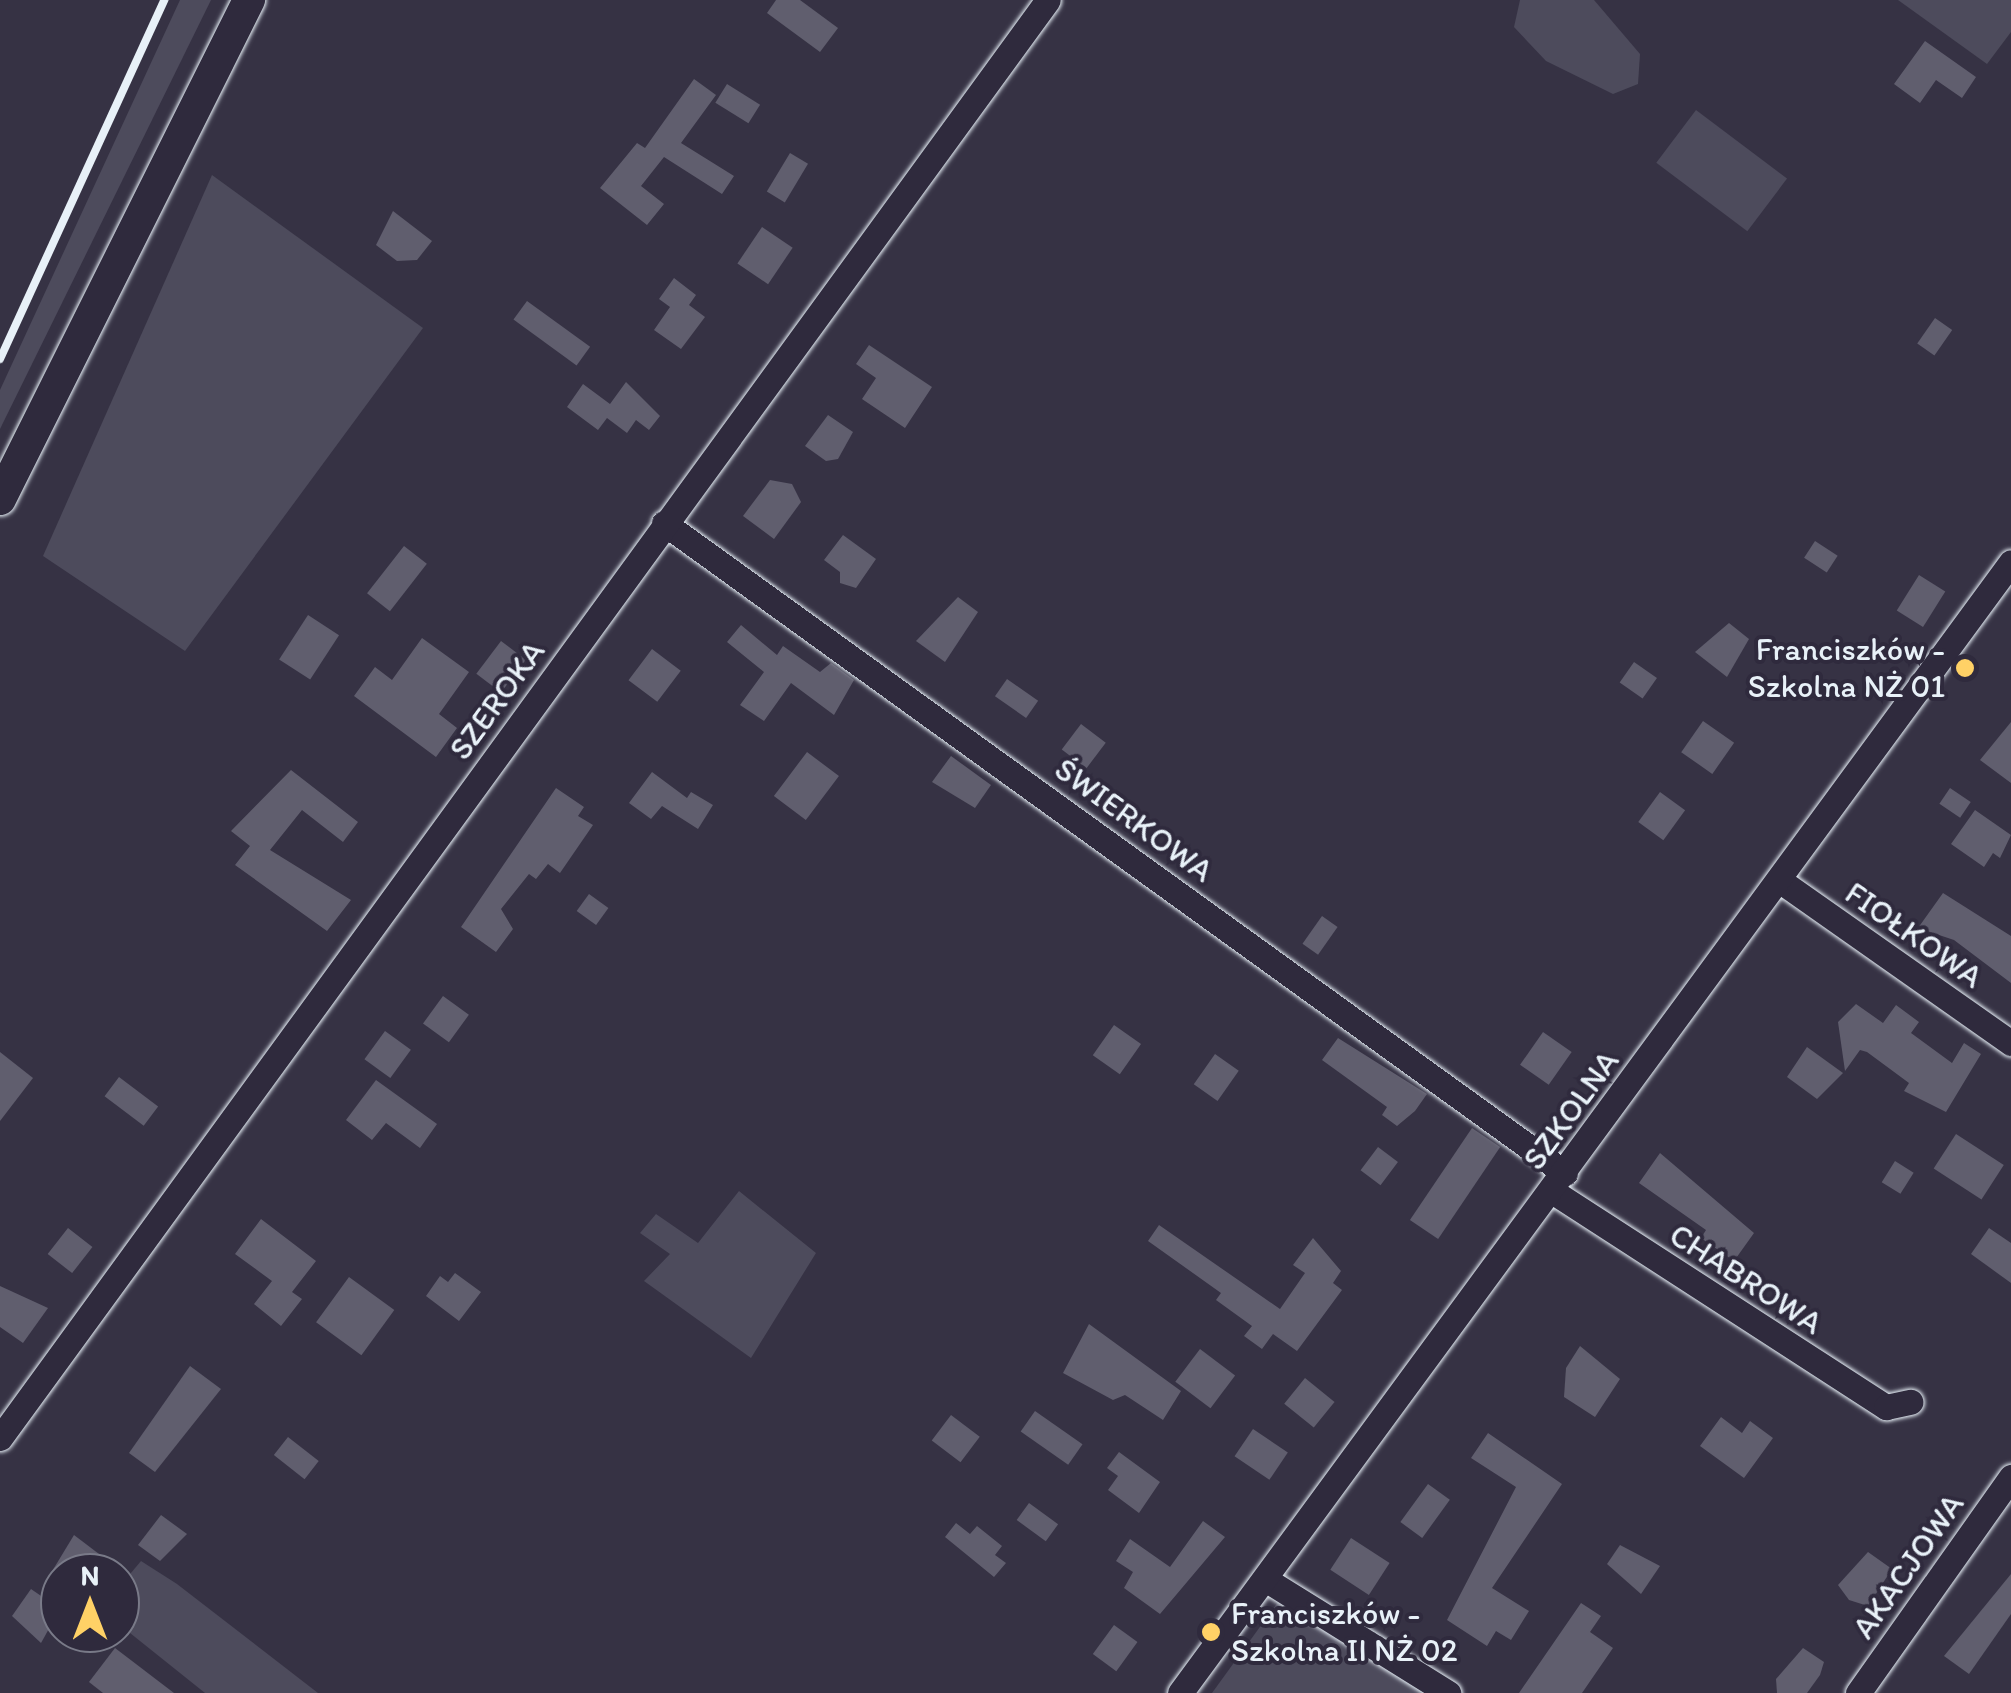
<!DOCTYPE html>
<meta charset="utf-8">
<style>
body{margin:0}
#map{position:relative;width:2011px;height:1693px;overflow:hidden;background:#363244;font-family:Itim,sans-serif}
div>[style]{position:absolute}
.green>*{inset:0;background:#4d4b5c;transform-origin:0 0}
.building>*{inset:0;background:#605e6e;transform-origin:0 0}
.roads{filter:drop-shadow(0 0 2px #e8f1f8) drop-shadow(0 0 2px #e8f1f8)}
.minor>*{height:25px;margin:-12.5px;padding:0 12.5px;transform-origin:12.5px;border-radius:12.5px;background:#2f2a3d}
.major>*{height:32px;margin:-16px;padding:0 16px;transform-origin:16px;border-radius:16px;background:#2f2a3d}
.rail>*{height:8px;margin:-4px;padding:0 4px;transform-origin:4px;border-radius:4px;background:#e8f1f8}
.dots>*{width:28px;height:28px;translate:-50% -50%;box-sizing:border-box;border:5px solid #2f2a3d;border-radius:50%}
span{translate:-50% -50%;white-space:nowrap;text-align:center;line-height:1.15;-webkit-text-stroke:8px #2f2a3d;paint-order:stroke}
.poi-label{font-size:32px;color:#e8f1f8}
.right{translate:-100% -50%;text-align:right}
.left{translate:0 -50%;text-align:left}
.street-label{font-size:32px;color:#e8f1f8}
.north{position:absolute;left:40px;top:1553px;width:100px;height:100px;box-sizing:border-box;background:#2f2a3d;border:2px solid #797a88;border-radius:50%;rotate:0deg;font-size:28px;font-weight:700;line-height:40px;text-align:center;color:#e8f1f8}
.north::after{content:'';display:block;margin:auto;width:35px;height:45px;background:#ffd166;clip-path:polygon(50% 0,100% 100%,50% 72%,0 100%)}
</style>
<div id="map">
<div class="green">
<i style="clip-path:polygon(180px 0,211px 0,0 429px,0 390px)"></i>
<i style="clip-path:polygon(1520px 0,1594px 0,1640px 54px,1638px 84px,1613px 94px,1546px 61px,1514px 27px)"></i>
<i style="clip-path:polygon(1898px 0,2011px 0,2011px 32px,1987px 64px)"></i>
<i style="left:1696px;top:110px;width:114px;height:66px;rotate:37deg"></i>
<i style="clip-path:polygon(212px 175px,423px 328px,185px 651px,43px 556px)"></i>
<i style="clip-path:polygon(739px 1191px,816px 1253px,751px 1358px,644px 1281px,670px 1254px,640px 1233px,656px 1214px,698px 1243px)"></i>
<i style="clip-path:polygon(141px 1561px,177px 1584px,318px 1693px,205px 1693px,120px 1625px,120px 1586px)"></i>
<i style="clip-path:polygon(1278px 1602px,1425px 1693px,1212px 1693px)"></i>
</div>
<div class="building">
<i style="clip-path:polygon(776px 0,800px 0,838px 28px,820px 52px,767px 13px)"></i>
<i style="clip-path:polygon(1925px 41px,1976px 77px,1962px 98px,1936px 80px,1920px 103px,1894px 84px)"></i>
<i style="clip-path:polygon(694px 79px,716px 95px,681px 143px,734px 176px,722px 194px,664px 157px,641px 186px,664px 204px,647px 225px,600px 188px,637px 143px,645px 148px)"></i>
<i style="left:727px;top:84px;width:39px;height:22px;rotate:32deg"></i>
<i style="left:790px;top:153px;width:21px;height:45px;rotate:31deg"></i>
<i style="clip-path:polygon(393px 211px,432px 241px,417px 260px,397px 261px,376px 245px)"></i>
<i style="left:762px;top:227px;width:37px;height:44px;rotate:34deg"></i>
<i style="clip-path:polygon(674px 278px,696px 295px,689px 305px,705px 317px,681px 349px,654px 330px,670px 307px,659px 299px)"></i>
<i style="left:527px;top:301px;width:78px;height:23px;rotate:36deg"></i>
<i style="left:1935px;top:318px;width:21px;height:31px;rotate:35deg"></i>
<i style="clip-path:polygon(869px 345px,932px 387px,905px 428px,862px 399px,876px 378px,856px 364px)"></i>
<i style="clip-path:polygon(626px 382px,660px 416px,649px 430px,636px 420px,627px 433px,607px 418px,598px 430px,567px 407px,583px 384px,610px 404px)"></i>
<i style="clip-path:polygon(828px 415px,853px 432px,838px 459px,826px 461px,805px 446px)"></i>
<i style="clip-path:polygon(770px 480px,792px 484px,801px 502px,774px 539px,743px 516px)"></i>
<i style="clip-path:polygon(843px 535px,876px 559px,856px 588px,840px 583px,840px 572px,824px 560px)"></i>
<i style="left:1815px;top:541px;width:27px;height:20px;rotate:33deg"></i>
<i style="left:404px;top:546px;width:29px;height:60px;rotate:38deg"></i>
<i style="left:1919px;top:575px;width:31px;height:42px;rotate:32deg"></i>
<i style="clip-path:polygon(958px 597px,978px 612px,945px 662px,916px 641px)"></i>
<i style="left:308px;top:615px;width:37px;height:53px;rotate:33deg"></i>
<i style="clip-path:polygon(1729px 623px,1749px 639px,1727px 677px,1695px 652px)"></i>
<i style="clip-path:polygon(741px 625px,777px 655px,783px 646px,820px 672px,831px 663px,854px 680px,834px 715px,791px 683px,764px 721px,740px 705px,764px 672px,727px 642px)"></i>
<i style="clip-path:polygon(422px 638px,469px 672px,439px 714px,457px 728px,436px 757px,354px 696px,375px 667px,392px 680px)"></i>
<i style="left:501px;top:641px;width:31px;height:41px;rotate:37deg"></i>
<i style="left:652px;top:649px;width:36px;height:39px;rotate:37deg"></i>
<i style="left:1634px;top:662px;width:28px;height:25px;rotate:35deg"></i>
<i style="left:1007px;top:679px;width:38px;height:21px;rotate:35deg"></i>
<i style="left:1703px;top:721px;width:38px;height:38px;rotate:35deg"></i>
<i style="clip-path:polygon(2011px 722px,2011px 783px,1980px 760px)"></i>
<i style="left:1081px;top:724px;width:31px;height:32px;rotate:37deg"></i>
<i style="left:807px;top:752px;width:40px;height:55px;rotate:37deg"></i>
<i style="clip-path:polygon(951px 756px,991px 785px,975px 808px,932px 782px)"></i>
<i style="clip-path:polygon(291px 770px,358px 822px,343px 842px,302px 810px,270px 850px,351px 900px,327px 931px,235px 865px,250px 846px,231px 831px)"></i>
<i style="clip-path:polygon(652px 772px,687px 798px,691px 792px,713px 805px,698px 829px,662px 806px,651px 819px,629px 803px)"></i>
<i style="clip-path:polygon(556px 788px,584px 807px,578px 816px,593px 825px,560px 873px,548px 864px,536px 879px,529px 874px,501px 909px,513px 929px,496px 952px,461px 927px)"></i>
<i style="left:1950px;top:788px;width:25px;height:19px;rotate:34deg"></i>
<i style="left:1660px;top:792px;width:31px;height:37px;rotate:36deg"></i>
<i style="clip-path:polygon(1975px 810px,2011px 835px,2000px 858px,1993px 853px,1984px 867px,1951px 844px)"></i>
<i style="clip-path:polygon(1943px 893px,2011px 936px,2011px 983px,1954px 940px,1918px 928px)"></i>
<i style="left:589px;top:894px;width:24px;height:21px;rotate:36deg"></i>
<i style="left:1322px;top:916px;width:19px;height:34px;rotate:35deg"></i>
<i style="left:443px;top:996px;width:32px;height:34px;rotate:36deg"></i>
<i style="clip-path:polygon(1856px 1004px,1883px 1023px,1896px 1005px,1919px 1022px,1911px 1033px,1952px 1063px,1964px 1043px,1981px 1054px,1946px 1112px,1904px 1091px,1909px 1083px,1867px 1052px,1860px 1050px,1845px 1071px,1838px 1022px)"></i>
<i style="left:1114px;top:1025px;width:33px;height:37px;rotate:35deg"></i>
<i style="left:385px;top:1031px;width:32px;height:35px;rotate:36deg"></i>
<i style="left:1543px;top:1032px;width:35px;height:40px;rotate:35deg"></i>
<i style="clip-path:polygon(1338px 1038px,1427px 1094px,1415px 1111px,1397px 1126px,1382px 1115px,1387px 1107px,1322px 1060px)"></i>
<i style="clip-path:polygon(1807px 1047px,1843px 1073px,1817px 1099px,1787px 1077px)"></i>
<i style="clip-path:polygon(0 1052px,33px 1078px,0 1121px)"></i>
<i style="left:1215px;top:1054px;width:29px;height:37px;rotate:35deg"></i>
<i style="left:119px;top:1077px;width:49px;height:24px;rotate:37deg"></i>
<i style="clip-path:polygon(376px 1080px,437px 1124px,420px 1148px,386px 1123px,372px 1140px,346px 1120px)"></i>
<i style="left:1472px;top:1128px;width:34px;height:111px;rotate:34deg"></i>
<i style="left:1956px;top:1134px;width:57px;height:41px;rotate:33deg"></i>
<i style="left:1378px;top:1147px;width:25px;height:29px;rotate:37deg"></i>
<i style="clip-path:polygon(1660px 1153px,1754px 1233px,1734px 1261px,1701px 1238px,1706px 1230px,1639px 1183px)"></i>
<i style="left:1895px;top:1161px;width:22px;height:25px;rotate:32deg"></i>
<i style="clip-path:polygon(261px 1219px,316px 1261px,292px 1292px,302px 1299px,281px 1326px,254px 1304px,272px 1281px,235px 1254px)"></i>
<i style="clip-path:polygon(1159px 1225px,1280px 1309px,1305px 1273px,1293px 1265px,1313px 1238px,1341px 1271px,1333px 1283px,1342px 1290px,1297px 1351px,1273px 1334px,1262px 1349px,1244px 1336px,1252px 1326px,1216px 1300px,1221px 1293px,1148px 1241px)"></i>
<i style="left:68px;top:1228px;width:31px;height:33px;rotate:38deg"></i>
<i style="clip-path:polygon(1989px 1228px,2011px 1243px,2011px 1283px,1971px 1254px)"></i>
<i style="clip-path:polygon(455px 1273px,481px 1292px,459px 1321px,426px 1296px,440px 1276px,448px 1282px)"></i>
<i style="left:349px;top:1277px;width:56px;height:56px;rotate:36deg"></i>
<i style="clip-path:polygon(0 1286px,48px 1308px,23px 1343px,0 1327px)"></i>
<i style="clip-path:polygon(1089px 1324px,1181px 1391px,1163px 1420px,1125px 1395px,1113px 1400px,1063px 1373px)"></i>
<i style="clip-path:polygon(1580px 1346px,1620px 1379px,1595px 1417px,1564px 1397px,1566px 1368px)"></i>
<i style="left:1200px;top:1349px;width:44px;height:41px;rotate:37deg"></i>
<i style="clip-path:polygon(190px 1366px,221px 1389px,155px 1472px,129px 1453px)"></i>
<i style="left:1305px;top:1378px;width:38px;height:33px;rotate:39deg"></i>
<i style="left:1035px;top:1411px;width:58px;height:25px;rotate:35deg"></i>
<i style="left:951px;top:1415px;width:36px;height:32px;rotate:37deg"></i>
<i style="clip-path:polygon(1721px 1417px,1742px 1433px,1750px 1421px,1773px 1438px,1744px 1478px,1700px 1446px)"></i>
<i style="left:1253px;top:1429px;width:42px;height:33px;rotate:34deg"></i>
<i style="clip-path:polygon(1488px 1433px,1562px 1484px,1492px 1588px,1529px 1611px,1511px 1640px,1496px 1631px,1487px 1646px,1447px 1620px,1516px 1487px,1471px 1458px)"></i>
<i style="left:288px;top:1437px;width:39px;height:23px;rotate:38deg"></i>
<i style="clip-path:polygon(1119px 1452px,1160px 1482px,1139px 1513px,1108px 1490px,1118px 1476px,1107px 1468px)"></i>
<i style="left:1428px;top:1484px;width:27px;height:47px;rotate:36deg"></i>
<i style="left:1029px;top:1503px;width:36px;height:21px;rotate:36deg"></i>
<i style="clip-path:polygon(161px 1515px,187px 1534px,160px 1561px,138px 1545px)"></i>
<i style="clip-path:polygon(1203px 1521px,1225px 1537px,1160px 1614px,1124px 1588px,1133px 1572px,1116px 1561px,1130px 1539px,1170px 1567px)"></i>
<i style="clip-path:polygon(956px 1523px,970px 1534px,977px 1526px,1002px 1546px,995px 1555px,1006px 1563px,994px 1577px,945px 1537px)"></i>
<i style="clip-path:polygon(74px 1535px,103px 1557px,92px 1573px,51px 1573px)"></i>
<i style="left:1351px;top:1538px;width:46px;height:38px;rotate:33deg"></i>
<i style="clip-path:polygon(1620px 1545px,1660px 1566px,1641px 1594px,1607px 1564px)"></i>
<i style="clip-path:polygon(1868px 1552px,1892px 1569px,1868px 1606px,1849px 1600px,1838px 1585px)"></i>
<i style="clip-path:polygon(2011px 1574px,2011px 1614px,1969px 1674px,1944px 1656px)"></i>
<i style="clip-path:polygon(31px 1589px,60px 1609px,41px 1643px,12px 1616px)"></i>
<i style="clip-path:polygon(1581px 1603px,1601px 1616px,1590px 1632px,1613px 1648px,1582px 1693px,1519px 1693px)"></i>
<i style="left:1114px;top:1625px;width:29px;height:36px;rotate:36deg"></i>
<i style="clip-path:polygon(115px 1648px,174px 1693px,103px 1693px,89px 1682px)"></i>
<i style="clip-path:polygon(1803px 1648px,1824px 1662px,1820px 1675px,1807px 1693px,1777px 1693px,1776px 1679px)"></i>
</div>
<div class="roads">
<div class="minor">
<i style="left:664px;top:523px;width:1111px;rotate:35.81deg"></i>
<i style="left:1779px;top:880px;width:284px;rotate:35.1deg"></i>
<i style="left:1552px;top:1191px;width:398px;rotate:32.9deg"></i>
<i style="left:1886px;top:1407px;width:25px;rotate:-12deg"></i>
<i style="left:0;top:1438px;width:1779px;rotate:-53.92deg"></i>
<i style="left:1265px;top:1579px;width:216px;rotate:31.9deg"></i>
<i style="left:1180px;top:1693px;width:1403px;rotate:-53.69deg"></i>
<i style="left:1858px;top:1693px;width:265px;rotate:-54.7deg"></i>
</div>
<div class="major">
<i style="left:0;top:499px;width:558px;rotate:-63.48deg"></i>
</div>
</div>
<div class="rail">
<i style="left:0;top:359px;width:395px;rotate:-65.4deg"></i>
</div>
<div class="dots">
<i style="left:1965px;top:668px;background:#ffd166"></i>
<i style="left:1211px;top:1632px;background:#ffd166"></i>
</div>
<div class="poi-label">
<span class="right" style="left:1945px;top:668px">Franciszków -<br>Szkolna NŻ 01</span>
<span class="left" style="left:1231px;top:1632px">Franciszków -<br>Szkolna II NŻ 02</span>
</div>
<div class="street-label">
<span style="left:497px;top:700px;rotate:-54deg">SZEROKA</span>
<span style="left:1134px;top:820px;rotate:36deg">ŚWIERKOWA</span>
<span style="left:1914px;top:935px;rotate:35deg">FIOŁKOWA</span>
<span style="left:1571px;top:1110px;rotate:-54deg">SZKOLNA</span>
<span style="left:1746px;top:1279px;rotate:33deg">CHABROWA</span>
<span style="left:1908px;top:1566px;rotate:-55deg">AKACJOWA</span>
</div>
<div class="north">N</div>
</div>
